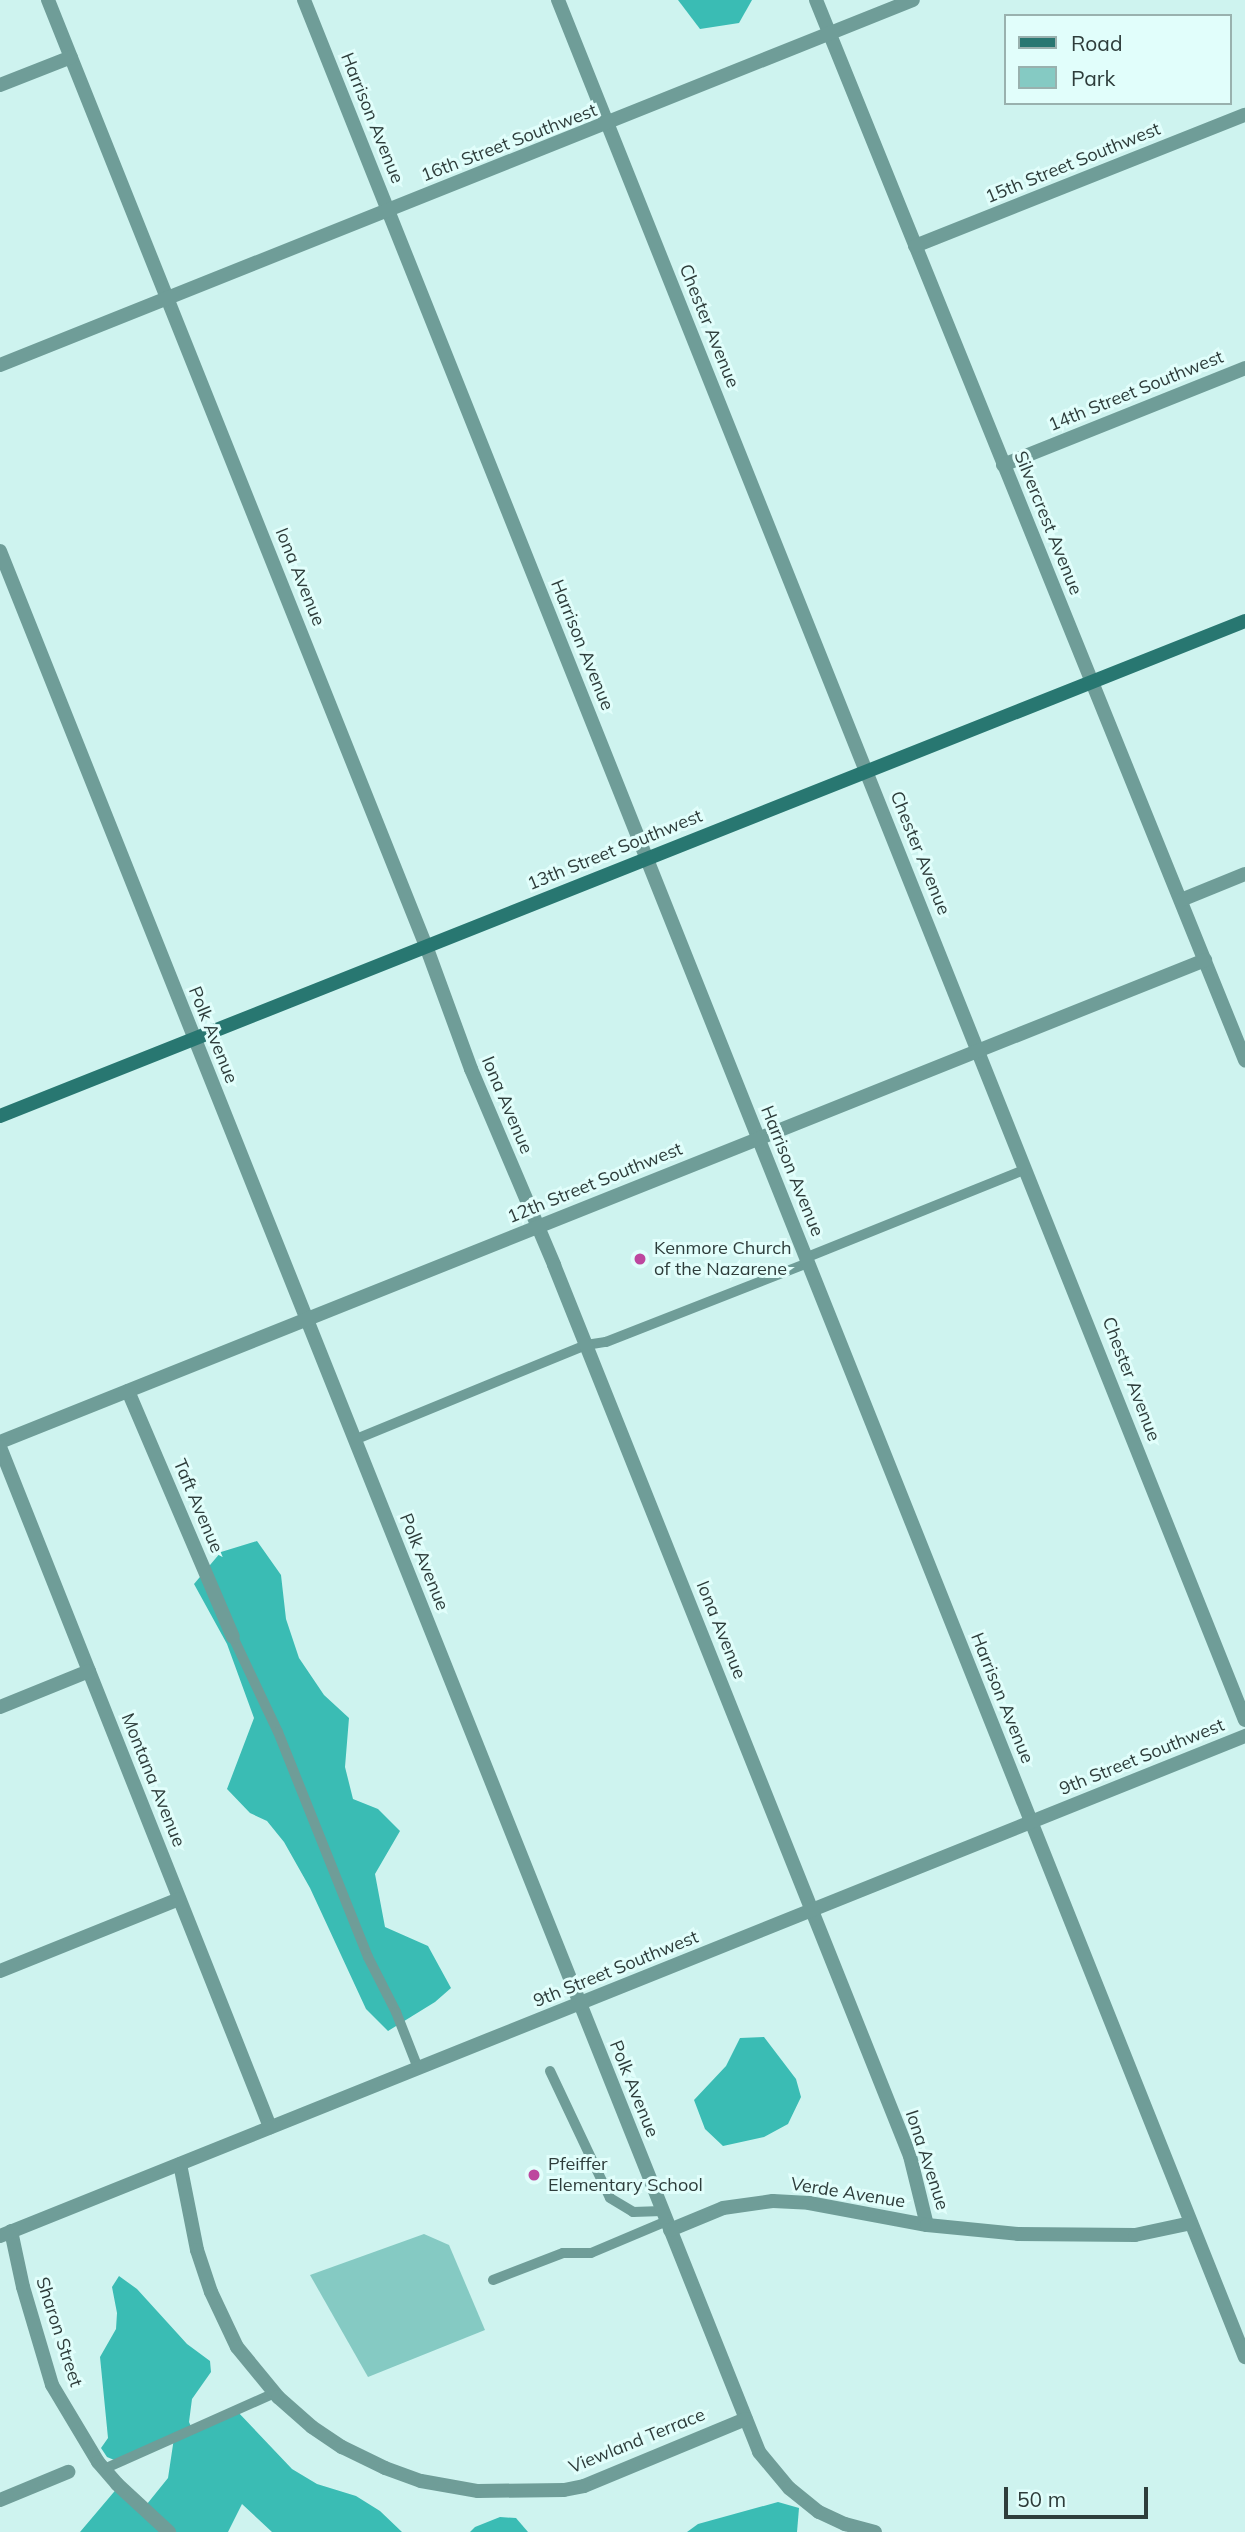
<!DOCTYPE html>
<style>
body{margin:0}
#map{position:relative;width:1245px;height:2532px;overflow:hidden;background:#cef3ef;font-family:Mulish,sans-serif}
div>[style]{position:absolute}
.green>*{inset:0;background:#85cac3}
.forest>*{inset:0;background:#3abcb4}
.lane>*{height:10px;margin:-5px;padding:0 5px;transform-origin:5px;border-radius:5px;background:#6f9d98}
.street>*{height:14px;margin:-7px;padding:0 7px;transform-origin:7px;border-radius:7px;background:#6f9d98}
.secondary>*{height:14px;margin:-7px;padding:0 7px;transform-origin:7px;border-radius:7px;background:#287771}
.dots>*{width:19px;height:19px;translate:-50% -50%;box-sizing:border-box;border:4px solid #e1fefb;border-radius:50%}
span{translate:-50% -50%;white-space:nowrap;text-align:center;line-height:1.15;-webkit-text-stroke:6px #e1fefb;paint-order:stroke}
.street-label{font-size:18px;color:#2e3d3b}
.poi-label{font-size:18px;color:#2e3d3b}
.left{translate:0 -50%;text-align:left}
.legend{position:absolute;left:1004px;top:14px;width:228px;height:91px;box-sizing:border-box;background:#e1fefb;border:2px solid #99b1ae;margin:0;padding:9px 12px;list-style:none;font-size:21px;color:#2e3d3b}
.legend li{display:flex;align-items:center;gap:14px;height:35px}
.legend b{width:35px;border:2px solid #99b1ae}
.scale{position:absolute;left:1004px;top:2487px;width:144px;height:32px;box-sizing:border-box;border:4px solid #2e3d3b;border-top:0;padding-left:9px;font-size:21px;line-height:24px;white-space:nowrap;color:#2e3d3b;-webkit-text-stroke:5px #e1fefb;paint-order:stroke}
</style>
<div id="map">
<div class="green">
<i style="clip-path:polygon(424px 2234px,449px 2245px,485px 2330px,368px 2377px,310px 2275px)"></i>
</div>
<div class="forest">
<i style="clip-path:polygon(678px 0,752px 0,739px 23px,700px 29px)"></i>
<i style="clip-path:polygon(257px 1541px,281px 1575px,286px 1619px,299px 1658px,324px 1695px,349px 1718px,345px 1767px,353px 1799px,378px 1809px,400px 1831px,375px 1874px,385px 1927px,428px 1946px,451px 1988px,435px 2002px,388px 2031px,366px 2009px,310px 1888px,284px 1842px,267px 1821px,250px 1813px,227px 1789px,254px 1718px,227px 1644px,194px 1584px,221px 1552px)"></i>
<i style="clip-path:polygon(764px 2037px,796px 2079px,801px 2097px,788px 2124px,764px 2137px,723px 2146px,705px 2129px,694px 2100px,726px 2066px,740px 2038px)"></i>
<i style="clip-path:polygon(119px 2276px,137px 2289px,187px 2344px,210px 2361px,211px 2372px,192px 2399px,189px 2422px,192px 2429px,236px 2410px,292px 2469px,317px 2484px,356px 2496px,380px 2511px,402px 2532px,272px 2532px,242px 2504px,228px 2532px,80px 2532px,119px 2486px,143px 2509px,168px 2478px,174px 2438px,119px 2462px,107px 2457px,101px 2448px,108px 2438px,100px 2357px,116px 2329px,117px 2313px,112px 2287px)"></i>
<i style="clip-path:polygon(778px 2502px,799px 2508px,797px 2532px,687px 2532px,698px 2524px)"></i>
<i style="clip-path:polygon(500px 2517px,516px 2518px,528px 2532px,470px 2532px,475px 2527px)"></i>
</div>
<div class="lane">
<i style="left:805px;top:1258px;width:238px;rotate:-21.9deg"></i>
<i style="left:354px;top:1440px;width:251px;rotate:-22.3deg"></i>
<i style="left:586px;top:1345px;width:20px;rotate:-9deg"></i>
<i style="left:606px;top:1342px;width:217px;rotate:-21.4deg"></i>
<i style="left:233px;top:1637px;width:105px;rotate:64.7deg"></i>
<i style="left:278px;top:1732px;width:242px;rotate:68.2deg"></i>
<i style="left:368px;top:1957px;width:62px;rotate:63deg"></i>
<i style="left:396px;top:2012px;width:60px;rotate:68.6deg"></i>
<i style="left:550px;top:2071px;width:140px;rotate:64.7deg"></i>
<i style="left:610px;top:2198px;width:27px;rotate:31deg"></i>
<i style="left:633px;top:2212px;width:29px;rotate:-2deg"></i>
<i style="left:493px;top:2280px;width:75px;rotate:-21.1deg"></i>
<i style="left:563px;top:2253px;width:28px"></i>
<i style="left:591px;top:2253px;width:82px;rotate:-22.8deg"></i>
<i style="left:104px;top:2469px;width:187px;rotate:-24deg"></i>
</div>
<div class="street">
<i style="left:48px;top:0;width:1019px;rotate:68.22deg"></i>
<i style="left:426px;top:946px;width:131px;rotate:69.9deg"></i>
<i style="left:471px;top:1069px;width:213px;rotate:67deg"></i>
<i style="left:554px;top:1265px;width:959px;rotate:68.22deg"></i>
<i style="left:910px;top:2156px;width:71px;rotate:76.2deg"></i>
<i style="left:304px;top:0;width:2538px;rotate:68.24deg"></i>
<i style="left:558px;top:0;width:1852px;rotate:68.23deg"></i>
<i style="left:816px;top:0;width:1144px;rotate:67.97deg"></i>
<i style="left:0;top:85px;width:76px;rotate:-21.5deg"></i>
<i style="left:915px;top:246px;width:355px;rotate:-21.7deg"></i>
<i style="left:0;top:365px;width:983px;rotate:-21.79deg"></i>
<i style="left:1003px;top:465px;width:261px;rotate:-21.8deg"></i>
<i style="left:0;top:551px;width:2047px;rotate:68.23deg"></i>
<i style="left:759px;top:2452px;width:47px;rotate:50.2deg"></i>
<i style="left:789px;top:2488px;width:38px;rotate:39deg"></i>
<i style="left:819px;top:2512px;width:29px;rotate:25deg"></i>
<i style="left:845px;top:2524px;width:31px;rotate:15deg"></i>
<i style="left:1181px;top:900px;width:69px;rotate:-22.1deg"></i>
<i style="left:128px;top:1391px;width:267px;rotate:66.9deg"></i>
<i style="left:0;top:1442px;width:1298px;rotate:-21.8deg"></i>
<i style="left:0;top:1447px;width:732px;rotate:68.34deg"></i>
<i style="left:0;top:1707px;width:96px;rotate:-22deg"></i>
<i style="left:0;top:1971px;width:193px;rotate:-21.9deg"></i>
<i style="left:180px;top:2164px;width:88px;rotate:78.8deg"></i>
<i style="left:197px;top:2250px;width:44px;rotate:71.6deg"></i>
<i style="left:211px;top:2292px;width:61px;rotate:64.7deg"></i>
<i style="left:237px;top:2347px;width:65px;rotate:50.6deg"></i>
<i style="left:278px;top:2397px;width:45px;rotate:41.4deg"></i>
<i style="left:312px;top:2427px;width:36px;rotate:34deg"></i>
<i style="left:342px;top:2447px;width:48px;rotate:26deg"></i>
<i style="left:385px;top:2468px;width:38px;rotate:20deg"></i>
<i style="left:421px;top:2481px;width:58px;rotate:10deg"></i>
<i style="left:478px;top:2491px;width:86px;rotate:-0.7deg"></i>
<i style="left:564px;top:2490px;width:20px;rotate:-11deg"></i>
<i style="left:584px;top:2486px;width:175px;rotate:-22.5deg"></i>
<i style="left:670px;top:2230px;width:57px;rotate:-22.5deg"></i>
<i style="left:723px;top:2208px;width:50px;rotate:-8deg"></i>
<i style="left:773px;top:2201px;width:36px;rotate:3deg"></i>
<i style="left:809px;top:2203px;width:120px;rotate:10.6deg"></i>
<i style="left:927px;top:2225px;width:91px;rotate:5.6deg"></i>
<i style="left:1018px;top:2234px;width:117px;rotate:0.5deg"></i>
<i style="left:1135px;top:2235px;width:57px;rotate:-12.1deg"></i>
<i style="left:11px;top:2231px;width:57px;rotate:77.9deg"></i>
<i style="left:23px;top:2287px;width:102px;rotate:73.5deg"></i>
<i style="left:52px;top:2385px;width:90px;rotate:59.1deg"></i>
<i style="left:98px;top:2462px;width:29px;rotate:49deg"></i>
<i style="left:117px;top:2484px;width:71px;rotate:42.7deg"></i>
<i style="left:0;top:2236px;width:1342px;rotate:-21.88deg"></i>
<i style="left:0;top:2500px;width:74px;rotate:-22.4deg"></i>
</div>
<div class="secondary">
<i style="left:0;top:1116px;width:1340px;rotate:-21.68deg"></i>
</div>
<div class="dots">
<i style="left:640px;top:1259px;background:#bd479e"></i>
<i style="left:534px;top:2175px;background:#bd479e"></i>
</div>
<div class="street-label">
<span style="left:372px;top:118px;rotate:68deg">Harrison Avenue</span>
<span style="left:509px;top:143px;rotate:-21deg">16th Street Southwest</span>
<span style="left:1073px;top:163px;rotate:-22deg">15th Street Southwest</span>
<span style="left:709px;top:326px;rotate:68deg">Chester Avenue</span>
<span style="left:1136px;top:391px;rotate:-22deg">14th Street Southwest</span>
<span style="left:1048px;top:523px;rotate:68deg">Silvercrest Avenue</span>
<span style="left:300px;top:577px;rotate:68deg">Iona Avenue</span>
<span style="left:582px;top:645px;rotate:68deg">Harrison Avenue</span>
<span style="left:615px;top:850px;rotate:-22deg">13th Street Southwest</span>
<span style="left:920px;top:853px;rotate:68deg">Chester Avenue</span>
<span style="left:213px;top:1035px;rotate:68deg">Polk Avenue</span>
<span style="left:507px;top:1105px;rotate:67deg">Iona Avenue</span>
<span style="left:792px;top:1171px;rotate:68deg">Harrison Avenue</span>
<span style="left:595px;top:1183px;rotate:-22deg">12th Street Southwest</span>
<span style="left:1131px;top:1379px;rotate:69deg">Chester Avenue</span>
<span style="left:198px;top:1506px;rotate:67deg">Taft Avenue</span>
<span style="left:424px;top:1562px;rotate:68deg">Polk Avenue</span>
<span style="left:721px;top:1630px;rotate:68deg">Iona Avenue</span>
<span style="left:1002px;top:1698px;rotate:68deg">Harrison Avenue</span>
<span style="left:1142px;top:1757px;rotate:-22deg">9th Street Southwest</span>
<span style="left:153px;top:1780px;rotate:68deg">Montana Avenue</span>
<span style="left:616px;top:1969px;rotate:-22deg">9th Street Southwest</span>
<span style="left:634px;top:2089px;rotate:68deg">Polk Avenue</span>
<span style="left:927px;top:2160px;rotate:72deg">Iona Avenue</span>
<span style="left:848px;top:2193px;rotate:9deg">Verde Avenue</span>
<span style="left:59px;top:2332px;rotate:72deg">Sharon Street</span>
<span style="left:637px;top:2441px;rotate:-22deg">Viewland Terrace</span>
</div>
<div class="poi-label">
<span class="left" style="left:654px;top:1259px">Kenmore Church<br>of the Nazarene</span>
<span class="left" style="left:548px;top:2175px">Pfeiffer<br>Elementary School</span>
</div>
<ul class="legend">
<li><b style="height:9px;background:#287771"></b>Road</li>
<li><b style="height:19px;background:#85cac3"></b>Park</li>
</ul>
<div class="scale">50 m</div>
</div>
